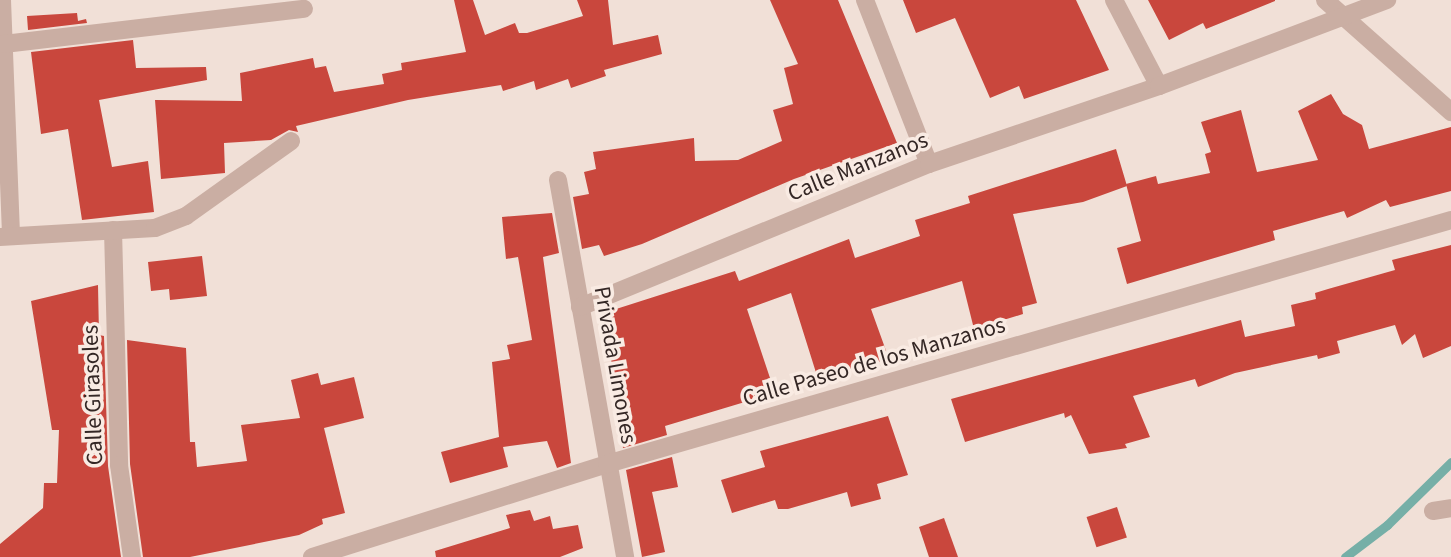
<!DOCTYPE html>
<style>
body{margin:0}
#map{position:relative;width:1451px;height:557px;overflow:hidden;background:#f1e0d7;font-family:"Source Sans 3",sans-serif}
div>[style]{position:absolute}
.stream>*{height:9px;margin:-4.5px;padding:0 4.5px;transform-origin:4.5px;border-radius:4.5px;background:#76afa7}
.building>*{inset:0;background:#c9473d;transform-origin:0 0}
.minor>*{height:18px;margin:-9px;padding:0 9px;transform-origin:9px;border-radius:9px;background:#caaea3}
span{translate:-50% -50%;white-space:nowrap;text-align:center;line-height:1.15;-webkit-text-stroke:7px #f9ebe3;paint-order:stroke}
.street-label{font-size:23px;color:#342725}
</style>
<div id="map">
<div class="stream">
<i style="left:1345px;top:557px;width:53px;rotate:-37.3deg"></i>
<i style="left:1387px;top:525px;width:90px;rotate:-44.5deg"></i>
</div>
<div class="building">
<i style="clip-path:polygon(454px 0,473px 0,485px 35px,515px 23px,519px 33px,527px 33px,583px 16px,577px 0,608px 0,613px 45px,658px 35px,662px 54px,604px 70px,606px 76px,571px 88px,568px 79px,536px 90px,534px 81px,503px 91px,501px 85px,408px 100px,296px 126px,298px 132px,289px 130px,271px 140px,224px 143px,225px 173px,161px 179px,155px 100px,242px 101px,240px 73px,313px 58px,315px 68px,326px 66px,334px 92px,384px 84px,382px 74px,402px 70px,401px 63px,466px 52px)"></i>
<i style="clip-path:polygon(770px 0,838px 0,897px 143px,794px 179px,642px 244px,604px 256px,599px 245px,582px 249px,573px 197px,589px 194px,584px 172px,596px 169px,593px 152px,694px 138px,695px 161px,738px 160px,782px 141px,773px 110px,793px 104px,784px 68px,798px 64px)"></i>
<i style="clip-path:polygon(903px 0,1076px 0,1109px 70px,1024px 99px,1019px 86px,990px 98px,955px 18px,916px 33px)"></i>
<i style="clip-path:polygon(1148px 0,1275px 0,1275px 1px,1206px 29px,1203px 23px,1169px 40px)"></i>
<i style="clip-path:polygon(77px 13px,78px 21px,86px 19px,87px 23px,28px 30px,27px 16px)"></i>
<i style="clip-path:polygon(133px 40px,136px 68px,206px 67px,207px 80px,99px 100px,112px 167px,148px 161px,154px 212px,82px 220px,68px 129px,41px 134px,31px 52px)"></i>
<i style="clip-path:polygon(1331px 94px,1343px 114px,1362px 125px,1369px 149px,1451px 127px,1451px 191px,1390px 207px,1386px 200px,1347px 218px,1344px 211px,1273px 231px,1275px 240px,1127px 284px,1117px 248px,1141px 241px,1126px 184px,1156px 176px,1158px 184px,1210px 173px,1205px 154px,1211px 152px,1201px 122px,1241px 110px,1257px 172px,1318px 160px,1298px 111px)"></i>
<i style="clip-path:polygon(1116px 149px,1127px 186px,1083px 202px,1013px 214px,1037px 303px,1022px 307px,1023px 314px,974px 329px,962px 281px,871px 309px,889px 359px,818px 379px,791px 293px,747px 309px,775px 393px,665px 426px,667px 435px,623px 448px,606px 321px,613px 310px,735px 271px,739px 281px,849px 239px,855px 258px,920px 236px,915px 220px,970px 203px,968px 196px)"></i>
<i style="clip-path:polygon(552px 213px,559px 253px,543px 257px,571px 463px,557px 468px,547px 441px,503px 447px,508px 467px,450px 483px,441px 452px,499px 437px,492px 362px,510px 359px,507px 345px,532px 340px,518px 257px,506px 259px,502px 217px)"></i>
<i style="clip-path:polygon(1451px 245px,1451px 346px,1423px 358px,1415px 334px,1402px 345px,1395px 325px,1337px 341px,1340px 353px,1318px 359px,1317px 355px,1235px 373px,1198px 387px,1195px 379px,1133px 396px,1150px 437px,1125px 444px,1127px 448px,1089px 454px,1071px 415px,1065px 418px,1064px 413px,965px 442px,951px 399px,1241px 320px,1245px 337px,1295px 326px,1291px 305px,1316px 299px,1315px 293px,1328px 289px,1395px 270px,1392px 260px)"></i>
<i style="clip-path:polygon(202px 256px,207px 296px,170px 300px,169px 289px,151px 291px,148px 262px)"></i>
<i style="clip-path:polygon(98px 285px,99px 335px,104px 336px,108px 466px,121px 557px,0 557px,0 544px,43px 508px,44px 483px,57px 483px,59px 430px,52px 430px,31px 301px)"></i>
<i style="clip-path:polygon(127px 340px,186px 348px,190px 442px,195px 442px,197px 467px,247px 461px,241px 425px,300px 418px,291px 380px,318px 373px,321px 385px,354px 377px,364px 418px,324px 428px,345px 513px,322px 519px,323px 524px,299px 535px,190px 557px,143px 557px,130px 464px)"></i>
<i style="clip-path:polygon(888px 416px,908px 475px,877px 484px,881px 499px,851px 507px,847px 492px,788px 509px,778px 509px,775px 500px,732px 513px,721px 480px,765px 467px,760px 451px)"></i>
<i style="clip-path:polygon(672px 457px,678px 487px,652px 492px,665px 552px,642px 557px,626px 470px)"></i>
<i style="left:1117px;top:507px;width:32px;height:32px;rotate:72deg"></i>
<i style="clip-path:polygon(530px 510px,534px 521px,550px 516px,553px 529px,578px 525px,583px 548px,560px 557px,436px 557px,435px 551px,510px 528px,506px 515px)"></i>
<i style="clip-path:polygon(944px 518px,958px 557px,929px 557px,919px 527px)"></i>
</div>
<div class="minor">
<i style="left:2px;top:0;width:236px;rotate:87.8deg"></i>
<i style="left:865px;top:0;width:176px;rotate:68.7deg"></i>
<i style="left:1114px;top:0;width:97px;rotate:62.4deg"></i>
<i style="left:1325px;top:0;width:169px;rotate:41.6deg"></i>
<i style="left:4px;top:44px;width:302px;rotate:-6.7deg"></i>
<i style="left:558px;top:180px;width:383px;rotate:79.9deg"></i>
<i style="left:113px;top:230px;width:235px;rotate:88.5deg"></i>
<i style="left:119px;top:465px;width:93px;rotate:82deg"></i>
<i style="left:0;top:237px;width:155px;rotate:-3.3deg"></i>
<i style="left:155px;top:228px;width:33px;rotate:-21deg"></i>
<i style="left:186px;top:216px;width:129px;rotate:-35.5deg"></i>
<i style="left:580px;top:307px;width:377px;rotate:-22.3deg"></i>
<i style="left:929px;top:164px;width:243px;rotate:-18.7deg"></i>
<i style="left:1159px;top:86px;width:244px;rotate:-20.7deg"></i>
<i style="left:1433px;top:511px;width:18px;rotate:-9deg"></i>
<i style="left:312px;top:557px;width:309px;rotate:-17.5deg"></i>
<i style="left:607px;top:464px;width:879px;rotate:-16.12deg"></i>
</div>
<div class="street-label">
<span style="left:858px;top:167px;rotate:-22deg">Calle Manzanos</span>
<span style="left:874px;top:362px;rotate:-16deg">Calle Paseo de los Manzanos</span>
<span style="left:615px;top:365px;rotate:80deg">Privada Limones</span>
<span style="left:93px;top:395px;rotate:-92deg">Calle Girasoles</span>
</div>
</div>
